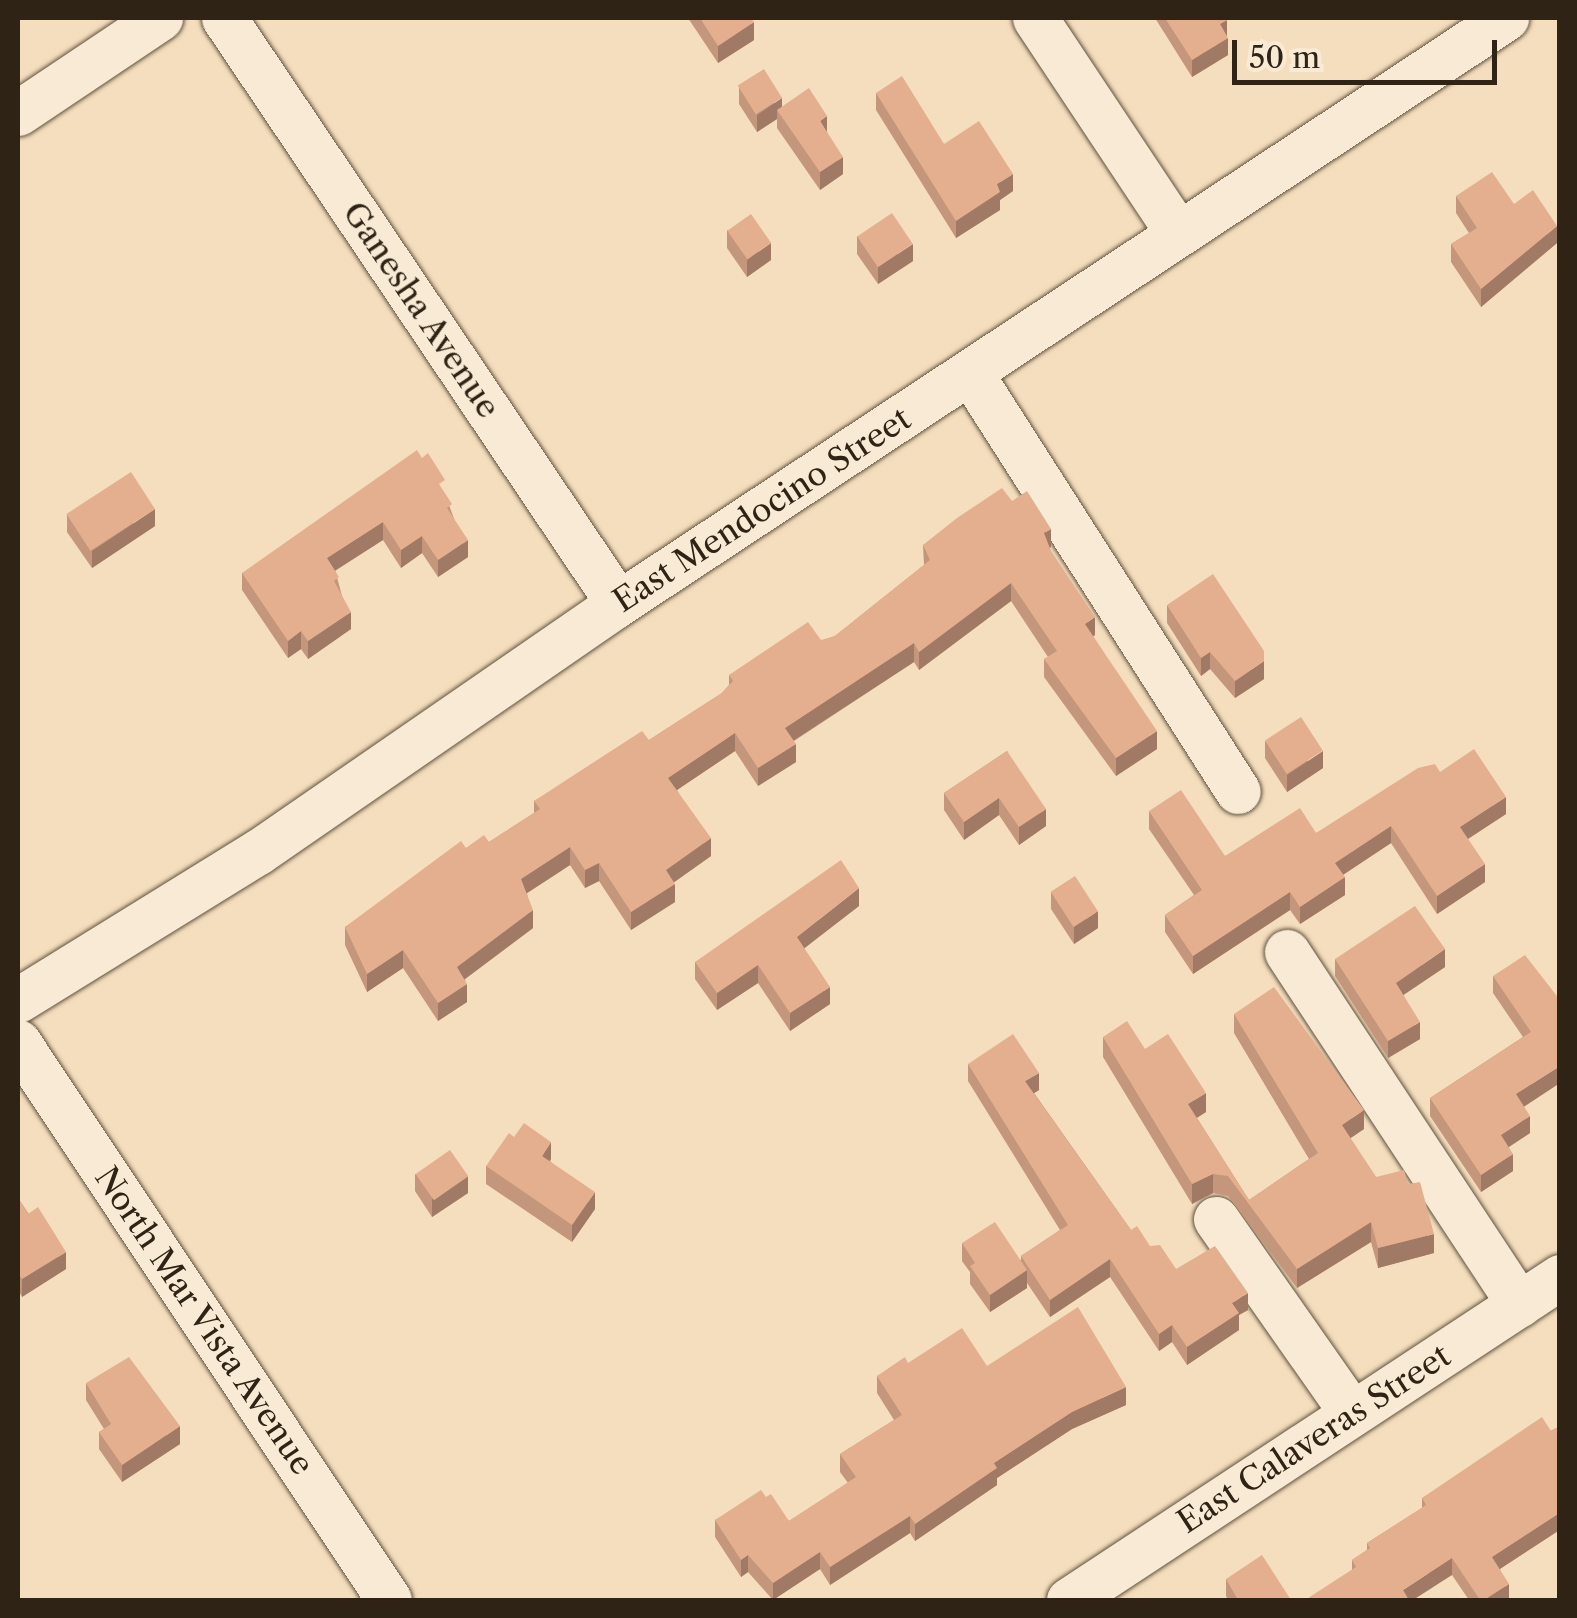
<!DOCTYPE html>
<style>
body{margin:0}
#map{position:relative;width:1577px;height:1618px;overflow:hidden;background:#f5debe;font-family:"Libre Caslon Text",serif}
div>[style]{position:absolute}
.roads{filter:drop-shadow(0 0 2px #60523e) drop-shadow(0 0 2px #60523e)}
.minor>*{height:45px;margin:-22.5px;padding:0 22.5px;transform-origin:22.5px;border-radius:22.5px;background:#f8ead5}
.wall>*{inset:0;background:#c4967b}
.shaded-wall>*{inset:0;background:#a07a64}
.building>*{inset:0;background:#e4af8f;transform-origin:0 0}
span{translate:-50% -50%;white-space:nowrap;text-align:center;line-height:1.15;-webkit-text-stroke:9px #f8ead5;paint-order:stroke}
.street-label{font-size:32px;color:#2e2314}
.frame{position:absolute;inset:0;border:20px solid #2e2314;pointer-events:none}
.scale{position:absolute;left:1232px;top:40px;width:265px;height:45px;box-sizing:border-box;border:5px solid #2e2314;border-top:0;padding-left:12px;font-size:30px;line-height:35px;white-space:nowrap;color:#2e2314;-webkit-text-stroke:8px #f8ead5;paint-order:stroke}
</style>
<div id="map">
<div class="roads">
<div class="minor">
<i style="left:224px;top:18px;width:705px;rotate:56.04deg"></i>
<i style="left:1035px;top:18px;width:257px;rotate:56.4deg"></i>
<i style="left:18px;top:113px;width:171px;rotate:-33.8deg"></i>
<i style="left:971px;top:374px;width:495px;rotate:57.4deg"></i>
<i style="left:1287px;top:952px;width:422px;rotate:56.6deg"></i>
<i style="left:18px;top:1000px;width:282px;rotate:-31.7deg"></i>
<i style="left:258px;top:852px;width:431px;rotate:-34.6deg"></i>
<i style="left:613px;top:607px;width:1070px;rotate:-33.41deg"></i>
<i style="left:18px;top:1042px;width:670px;rotate:56.38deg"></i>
<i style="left:1216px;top:1219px;width:237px;rotate:55deg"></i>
<i style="left:1069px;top:1600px;width:588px;rotate:-33.34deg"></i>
</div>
</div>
<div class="wall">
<i style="clip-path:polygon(688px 18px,751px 18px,754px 40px,718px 63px)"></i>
<i style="clip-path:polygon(1155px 18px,1225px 18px,1228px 55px,1192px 77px)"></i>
<i style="clip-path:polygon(739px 87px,782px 107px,827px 132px,843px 174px,820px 190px,777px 128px,777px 119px,757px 132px,739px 104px)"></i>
<i style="clip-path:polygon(876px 93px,944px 144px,1013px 191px,1000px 200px,1000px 210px,956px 238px,876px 110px)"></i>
<i style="clip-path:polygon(1456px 196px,1514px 204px,1557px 243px,1481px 307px,1451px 262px,1451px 244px,1469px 233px,1456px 213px)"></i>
<i style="clip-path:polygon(727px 230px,771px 260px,747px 277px,727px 248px)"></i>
<i style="clip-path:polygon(857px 236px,913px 261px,878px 284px,857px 254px)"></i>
<i style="clip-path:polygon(445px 494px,468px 557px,438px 577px,422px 553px,401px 568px,383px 540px,335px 570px,351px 629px,308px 659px,301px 649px,288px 658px,242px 590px,242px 573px)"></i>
<i style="clip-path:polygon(1012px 501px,1051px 547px,1049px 548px,1095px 635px,1093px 636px,1157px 749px,1116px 776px,1044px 677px,1044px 659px,1048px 657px,1011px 601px,919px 670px,914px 662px,794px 741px,796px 762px,758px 786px,735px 751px,677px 790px,711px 856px,674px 882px,675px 902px,631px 930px,599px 881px,585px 888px,570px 865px,527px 893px,533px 928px,465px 979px,467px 1002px,438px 1021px,403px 968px,367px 992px,345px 945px,345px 927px,466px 848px,489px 842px,534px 813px,534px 801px,649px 740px,722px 693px,729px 685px,729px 675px,835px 636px,924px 565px,923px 545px)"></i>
<i style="clip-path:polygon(67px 515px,155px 526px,92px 568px,67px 532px)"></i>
<i style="clip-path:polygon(1167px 605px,1264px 679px,1235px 698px,1210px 669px,1201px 676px,1167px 623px)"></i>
<i style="clip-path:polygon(1265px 741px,1323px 768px,1287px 792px,1265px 758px)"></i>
<i style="clip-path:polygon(1007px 751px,1046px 826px,1019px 845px,999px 815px,964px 840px,944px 810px,944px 793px)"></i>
<i style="clip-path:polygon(1440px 772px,1506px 814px,1468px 839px,1485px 882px,1437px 914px,1391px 843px,1343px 875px,1345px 895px,1300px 924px,1290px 910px,1193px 974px,1165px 932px,1165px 915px,1194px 895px,1149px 829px,1149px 811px,1225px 856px,1316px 833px)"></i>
<i style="clip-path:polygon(1051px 892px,1098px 928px,1074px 944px,1051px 909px)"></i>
<i style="clip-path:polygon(859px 906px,804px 948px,830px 1004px,790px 1031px,758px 983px,717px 1010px,695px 979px,695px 962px)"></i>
<i style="clip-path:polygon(1335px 959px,1445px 967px,1403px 995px,1420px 1039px,1388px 1058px,1335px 976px)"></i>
<i style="clip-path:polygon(1493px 976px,1560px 1000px,1524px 1107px,1530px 1133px,1509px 1147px,1513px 1171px,1481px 1192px,1430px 1116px,1430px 1098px,1523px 1037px,1493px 993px)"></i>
<i style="clip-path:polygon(1234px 1014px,1364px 1129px,1350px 1138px,1376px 1177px,1408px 1184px,1434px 1253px,1378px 1268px,1371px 1242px,1297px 1288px,1228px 1196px,1213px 1193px,1192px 1204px,1103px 1057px,1103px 1037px,1145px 1049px,1206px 1112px,1197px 1118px,1249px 1200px,1309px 1159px,1234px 1033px)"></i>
<i style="clip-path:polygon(968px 1064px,1039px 1090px,1034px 1093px,1131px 1230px,1176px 1269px,1248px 1310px,1239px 1315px,1239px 1330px,1187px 1365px,1172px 1342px,1159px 1351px,1110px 1277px,1050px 1317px,1027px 1283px,1027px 1288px,990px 1312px,970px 1284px,970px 1272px,962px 1261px,962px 1243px,1021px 1260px,1021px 1256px,1060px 1230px,968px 1081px)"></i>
<i style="clip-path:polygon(551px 1159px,550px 1161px,595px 1209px,572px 1242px,486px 1184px,486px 1166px)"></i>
<i style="clip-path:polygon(415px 1174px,468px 1193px,432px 1217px,415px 1191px)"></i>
<i style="clip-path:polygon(18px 1198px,66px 1269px,22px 1297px,18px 1290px)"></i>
<i style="clip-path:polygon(908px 1363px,987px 1366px,1126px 1405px,1072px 1429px,997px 1478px,997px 1485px,915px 1541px,910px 1533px,830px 1585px,820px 1569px,773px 1600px,748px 1572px,741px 1577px,715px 1537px,715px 1520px,766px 1497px,789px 1521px,848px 1483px,840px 1472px,840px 1454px,894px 1420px,877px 1393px,877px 1376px)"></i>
<i style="clip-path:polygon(86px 1383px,180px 1444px,122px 1482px,99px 1449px,99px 1432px,104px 1429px,86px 1400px)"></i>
<i style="clip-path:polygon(1560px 1426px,1560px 1533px,1558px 1531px,1500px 1569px,1509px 1600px,1469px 1600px,1452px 1575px,1352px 1570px,1352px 1560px,1367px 1550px,1367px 1543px,1422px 1508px,1422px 1498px)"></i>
<i style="clip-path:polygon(1226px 1579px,1291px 1600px,1228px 1600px,1226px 1596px)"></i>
</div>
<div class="shaded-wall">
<i style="clip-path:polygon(1227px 20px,1227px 37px,1220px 24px)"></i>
<i style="clip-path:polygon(754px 22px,754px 40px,718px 63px,718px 46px)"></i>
<i style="clip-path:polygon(1228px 38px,1228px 55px,1192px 77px,1192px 60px)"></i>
<i style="clip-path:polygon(782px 98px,782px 115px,777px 110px,777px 119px,757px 132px,757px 115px)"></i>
<i style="clip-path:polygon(827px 116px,827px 133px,820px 121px)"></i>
<i style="clip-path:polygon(843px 157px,843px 174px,820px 190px,820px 172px)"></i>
<i style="clip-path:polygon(1013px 174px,1013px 191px,1000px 200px,1000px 210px,956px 238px,956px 221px,997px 184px)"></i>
<i style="clip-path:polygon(1557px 226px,1557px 243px,1481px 307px,1481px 289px)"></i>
<i style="clip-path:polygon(771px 243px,771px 260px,747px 277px,747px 260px)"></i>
<i style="clip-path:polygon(913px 244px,913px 261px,878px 284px,878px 267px)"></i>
<i style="clip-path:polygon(155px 509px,155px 526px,92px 568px,92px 551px)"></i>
<i style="clip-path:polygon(383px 522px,383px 540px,327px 576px,327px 558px)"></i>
<i style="clip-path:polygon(1051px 529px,1051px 547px,1044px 551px,1044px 533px)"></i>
<i style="clip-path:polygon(422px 536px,422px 553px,401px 568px,401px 550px)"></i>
<i style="clip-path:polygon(468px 540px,468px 557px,438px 577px,438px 560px)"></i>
<i style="clip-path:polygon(1011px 583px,1011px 601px,919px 670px,919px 652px)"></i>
<i style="clip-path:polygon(351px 612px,351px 629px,308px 659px,308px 641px)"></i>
<i style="clip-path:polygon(1095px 617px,1095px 635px,1085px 642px,1085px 624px)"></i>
<i style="clip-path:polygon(301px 631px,301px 649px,288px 658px,288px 641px)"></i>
<i style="clip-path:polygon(914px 643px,914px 662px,785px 746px,785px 728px)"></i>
<i style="clip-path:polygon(1210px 652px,1210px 669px,1201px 676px,1201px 658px)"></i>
<i style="clip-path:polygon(1264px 661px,1264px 679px,1235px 698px,1235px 681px)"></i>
<i style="clip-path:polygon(1157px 731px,1157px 749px,1116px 776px,1116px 758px)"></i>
<i style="clip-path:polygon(735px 733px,735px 751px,668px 796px,668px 778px)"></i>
<i style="clip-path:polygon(796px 744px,796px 762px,758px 786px,758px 768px)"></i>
<i style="clip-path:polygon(1323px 751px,1323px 768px,1287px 792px,1287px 775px)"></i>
<i style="clip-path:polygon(1506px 797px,1506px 814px,1460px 844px,1460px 827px)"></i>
<i style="clip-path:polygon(999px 798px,999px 815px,964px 840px,964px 822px)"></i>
<i style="clip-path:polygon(1046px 809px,1046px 826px,1019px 845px,1019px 827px)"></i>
<i style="clip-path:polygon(1391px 826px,1391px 843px,1335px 880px,1335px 863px)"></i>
<i style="clip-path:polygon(711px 838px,711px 856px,666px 888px,666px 870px)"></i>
<i style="clip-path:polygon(570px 847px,570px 865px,521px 897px,521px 879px)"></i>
<i style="clip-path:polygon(599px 863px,599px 881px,585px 888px,585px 870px)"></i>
<i style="clip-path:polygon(1485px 864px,1485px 882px,1437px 914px,1437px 896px)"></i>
<i style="clip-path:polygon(1345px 877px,1345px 895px,1300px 924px,1300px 907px)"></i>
<i style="clip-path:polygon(675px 884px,675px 902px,631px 930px,631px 912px)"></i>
<i style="clip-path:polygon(859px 888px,859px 906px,797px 954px,797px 937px)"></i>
<i style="clip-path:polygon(1290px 892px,1290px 910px,1193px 974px,1193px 956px)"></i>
<i style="clip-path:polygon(533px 910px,533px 928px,457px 985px,457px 967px)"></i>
<i style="clip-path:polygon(1098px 911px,1098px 928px,1074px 944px,1074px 927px)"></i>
<i style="clip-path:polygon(1445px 949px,1445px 967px,1396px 1000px,1396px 983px)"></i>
<i style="clip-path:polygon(403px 950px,403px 968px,367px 992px,367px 974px)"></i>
<i style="clip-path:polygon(758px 965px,758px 983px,717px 1010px,717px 993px)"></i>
<i style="clip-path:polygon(467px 984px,467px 1002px,438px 1021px,438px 1003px)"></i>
<i style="clip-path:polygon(830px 987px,830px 1004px,790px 1031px,790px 1013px)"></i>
<i style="clip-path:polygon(1420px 1022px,1420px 1039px,1388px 1058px,1388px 1041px)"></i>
<i style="clip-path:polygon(1560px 1066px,1560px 1083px,1516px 1112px,1516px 1094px)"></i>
<i style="clip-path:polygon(1039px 1073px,1039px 1090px,1025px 1099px,1025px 1081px)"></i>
<i style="clip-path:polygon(1206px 1093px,1206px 1112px,1188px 1123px,1188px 1104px)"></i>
<i style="clip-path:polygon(1364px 1110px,1364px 1129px,1342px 1144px,1342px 1125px)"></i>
<i style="clip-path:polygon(1530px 1116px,1530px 1133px,1501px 1152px,1501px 1135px)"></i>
<i style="clip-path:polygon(551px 1142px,551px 1159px,542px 1173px,542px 1156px)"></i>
<i style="clip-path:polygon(1513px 1154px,1513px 1171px,1481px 1192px,1481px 1175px)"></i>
<i style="clip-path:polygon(1213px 1174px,1213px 1193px,1192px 1204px,1192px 1184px)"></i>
<i style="clip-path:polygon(468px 1176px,468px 1193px,432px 1217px,432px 1199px)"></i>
<i style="clip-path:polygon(595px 1192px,595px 1209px,572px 1242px,572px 1225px)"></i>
<i style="clip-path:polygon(1371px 1222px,1371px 1242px,1297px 1288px,1297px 1269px)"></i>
<i style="clip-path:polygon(1434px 1234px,1434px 1253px,1378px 1268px,1378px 1248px)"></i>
<i style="clip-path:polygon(66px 1252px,66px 1269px,22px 1297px,22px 1279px)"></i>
<i style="clip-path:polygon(1110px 1259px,1110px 1277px,1050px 1317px,1050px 1300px)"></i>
<i style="clip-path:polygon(1027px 1270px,1027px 1288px,990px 1312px,990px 1295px)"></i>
<i style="clip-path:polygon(1248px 1293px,1248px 1310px,1239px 1315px,1239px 1330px,1187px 1365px,1187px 1347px,1232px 1303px)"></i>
<i style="clip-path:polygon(1172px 1325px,1172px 1342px,1159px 1351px,1159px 1334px)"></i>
<i style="clip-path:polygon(1126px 1387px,1126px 1405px,1072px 1429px,997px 1478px,997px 1485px,915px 1541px,915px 1524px,994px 1463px,1072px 1412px)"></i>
<i style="clip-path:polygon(180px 1426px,180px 1444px,122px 1482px,122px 1465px)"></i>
<i style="clip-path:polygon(1558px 1514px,1558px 1531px,1492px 1574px,1492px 1557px)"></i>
<i style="clip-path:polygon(910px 1516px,910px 1533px,830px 1585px,830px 1567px)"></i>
<i style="clip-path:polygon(820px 1552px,820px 1569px,773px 1600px,773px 1583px)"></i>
<i style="clip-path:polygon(748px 1555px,748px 1572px,741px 1577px,741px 1560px)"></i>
<i style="clip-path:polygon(1452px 1558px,1452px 1575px,1413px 1600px,1403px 1600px,1403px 1590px)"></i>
<i style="clip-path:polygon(1509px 1584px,1509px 1600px,1484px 1600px)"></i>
</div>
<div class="building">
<i style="clip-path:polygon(700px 18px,751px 18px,754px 22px,718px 46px)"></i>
<i style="clip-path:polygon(1165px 18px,1225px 18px,1227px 20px,1220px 24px,1228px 38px,1192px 60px)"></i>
<i style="left:764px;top:69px;width:34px;height:31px;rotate:58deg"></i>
<i style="clip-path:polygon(902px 76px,944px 144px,979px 121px,1013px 174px,997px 184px,1000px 192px,956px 221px,876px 93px)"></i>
<i style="clip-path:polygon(809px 88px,827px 116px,820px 121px,843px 157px,820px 172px,777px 110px)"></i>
<i style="clip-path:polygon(1492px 172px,1514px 204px,1533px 190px,1557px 226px,1481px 289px,1451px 244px,1477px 228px,1456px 196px)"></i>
<i style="left:892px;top:213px;width:37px;height:42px;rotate:56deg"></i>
<i style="left:751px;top:214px;width:35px;height:29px;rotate:55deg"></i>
<i style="clip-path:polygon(417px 450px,422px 458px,428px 453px,445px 480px,439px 484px,452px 504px,447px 508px,468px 540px,438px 560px,422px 536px,401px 550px,383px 522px,327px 558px,339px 577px,334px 581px,351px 612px,308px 641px,301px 631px,288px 641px,242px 573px)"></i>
<i style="left:131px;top:472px;width:44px;height:77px;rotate:57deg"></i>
<i style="clip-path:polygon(1002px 488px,1012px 501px,1027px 491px,1051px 529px,1044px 533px,1051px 551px,1095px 617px,1085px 624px,1157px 731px,1116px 758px,1044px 659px,1057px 651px,1011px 583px,919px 652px,914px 643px,785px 728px,796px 744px,758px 768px,735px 733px,668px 778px,711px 838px,666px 870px,675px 884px,631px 912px,599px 863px,585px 870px,570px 847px,521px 879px,533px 910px,457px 967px,467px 984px,438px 1003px,403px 950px,367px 974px,345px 927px,461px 841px,466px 848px,484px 835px,489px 842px,540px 809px,534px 801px,642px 731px,649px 740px,722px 693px,733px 681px,729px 675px,808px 622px,821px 640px,835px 636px,930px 560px,923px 545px,957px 518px)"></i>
<i style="clip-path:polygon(1213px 574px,1264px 651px,1264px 661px,1235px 681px,1210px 652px,1201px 658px,1167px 605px)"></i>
<i style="left:1301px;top:717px;width:40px;height:43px;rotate:57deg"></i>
<i style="clip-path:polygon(1474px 749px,1506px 797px,1460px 827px,1485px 864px,1437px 896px,1391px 826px,1335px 863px,1345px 877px,1300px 907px,1290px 892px,1193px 956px,1165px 915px,1202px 890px,1149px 811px,1181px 790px,1225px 856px,1300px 808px,1316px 833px,1418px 768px,1435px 764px,1440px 772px)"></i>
<i style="clip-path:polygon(1007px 751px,1046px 809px,1019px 827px,999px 798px,964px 822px,944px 793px)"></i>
<i style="clip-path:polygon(841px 860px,859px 888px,797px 937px,830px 987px,790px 1013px,758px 965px,717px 993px,695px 962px)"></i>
<i style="left:1075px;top:876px;width:42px;height:29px;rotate:57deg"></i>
<i style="clip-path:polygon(1415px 906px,1445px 949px,1396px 983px,1420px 1022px,1388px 1041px,1335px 959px)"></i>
<i style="clip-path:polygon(1525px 955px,1560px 1000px,1560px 1066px,1516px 1094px,1530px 1116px,1501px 1135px,1513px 1154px,1481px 1175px,1430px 1098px,1531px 1032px,1493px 976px)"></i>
<i style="clip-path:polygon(1274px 987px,1364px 1110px,1342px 1125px,1376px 1177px,1404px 1170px,1408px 1184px,1420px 1182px,1434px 1234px,1378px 1248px,1371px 1222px,1297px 1269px,1228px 1176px,1213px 1174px,1192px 1184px,1103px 1037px,1127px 1021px,1145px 1049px,1168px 1034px,1206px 1093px,1188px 1104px,1249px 1200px,1318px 1153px,1234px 1014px)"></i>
<i style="clip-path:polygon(1013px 1034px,1039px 1073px,1025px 1081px,1131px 1230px,1137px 1226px,1150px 1246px,1160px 1245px,1176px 1269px,1215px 1246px,1248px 1293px,1232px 1303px,1239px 1313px,1187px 1347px,1172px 1325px,1159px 1334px,1110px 1259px,1050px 1300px,1021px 1256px,1068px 1225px,968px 1064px)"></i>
<i style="clip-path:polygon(524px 1123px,551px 1142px,542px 1156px,595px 1192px,572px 1225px,486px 1166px,509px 1133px,514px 1137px)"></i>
<i style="left:450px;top:1150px;width:32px;height:42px;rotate:55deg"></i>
<i style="clip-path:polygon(18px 1198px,28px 1214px,38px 1207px,66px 1252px,22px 1279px,18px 1273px)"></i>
<i style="clip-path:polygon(995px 1222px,1027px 1270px,990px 1295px,970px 1266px,975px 1263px,962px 1243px)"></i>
<i style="clip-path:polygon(1078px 1307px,1126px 1387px,1072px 1412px,994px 1463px,997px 1468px,915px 1524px,910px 1516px,830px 1567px,820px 1552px,773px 1583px,748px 1555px,741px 1560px,715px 1520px,761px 1490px,766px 1497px,771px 1494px,789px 1521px,856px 1477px,840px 1454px,902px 1415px,877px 1376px,905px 1357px,908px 1363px,962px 1328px,987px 1366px)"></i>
<i style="clip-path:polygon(129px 1357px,180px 1426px,122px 1465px,99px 1432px,111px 1424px,86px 1383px)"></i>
<i style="clip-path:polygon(1542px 1417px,1551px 1431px,1560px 1426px,1560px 1516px,1558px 1514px,1492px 1557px,1509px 1584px,1484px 1600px,1480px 1600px,1452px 1558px,1403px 1590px,1409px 1600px,1305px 1600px,1356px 1567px,1352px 1560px,1370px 1548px,1367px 1543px,1426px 1505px,1422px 1498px)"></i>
<i style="clip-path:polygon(1262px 1555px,1291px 1600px,1238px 1600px,1226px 1579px)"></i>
</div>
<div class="street-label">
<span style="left:421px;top:310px;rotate:56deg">Ganesha Avenue</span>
<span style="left:762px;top:510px;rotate:-33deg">East Mendocino Street</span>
<span style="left:204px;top:1321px;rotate:56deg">North Mar Vista Avenue</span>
<span style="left:1314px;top:1439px;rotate:-33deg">East Calaveras Street</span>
</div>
<div class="frame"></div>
<div class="scale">50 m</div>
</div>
